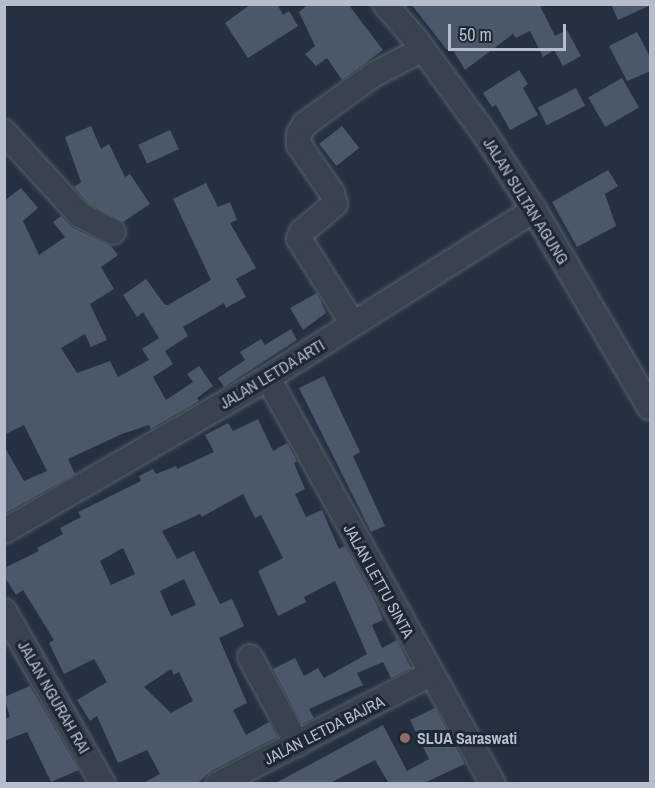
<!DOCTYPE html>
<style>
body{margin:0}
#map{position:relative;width:655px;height:788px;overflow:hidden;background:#253140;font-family:"Archivo Narrow",sans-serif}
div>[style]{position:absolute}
.building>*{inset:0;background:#4b5869;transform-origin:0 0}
.roads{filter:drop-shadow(0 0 2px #57616d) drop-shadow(0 0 2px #57616d)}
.minor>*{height:24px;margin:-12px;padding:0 12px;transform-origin:12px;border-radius:12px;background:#39434f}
.dots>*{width:16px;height:16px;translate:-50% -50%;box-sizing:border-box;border:3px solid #1e2835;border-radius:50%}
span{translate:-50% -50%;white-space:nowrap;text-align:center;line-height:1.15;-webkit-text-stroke:6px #1e2835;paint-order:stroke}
.street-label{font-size:16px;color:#b5beca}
.poi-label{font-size:16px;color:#b5beca;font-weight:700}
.left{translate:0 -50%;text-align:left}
.frame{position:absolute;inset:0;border:6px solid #b5beca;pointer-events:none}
.scale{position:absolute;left:448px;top:24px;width:118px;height:27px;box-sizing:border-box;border:3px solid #b5beca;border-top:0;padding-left:8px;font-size:18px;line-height:21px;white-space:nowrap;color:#b5beca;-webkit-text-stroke:4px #1e2835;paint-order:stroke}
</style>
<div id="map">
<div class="building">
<i style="clip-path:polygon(251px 4px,277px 4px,283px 15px,289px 11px,298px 26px,248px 58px,225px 23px)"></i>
<i style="clip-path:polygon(309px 4px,348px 4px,383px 50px,342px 80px,327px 58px,316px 66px,305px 54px,315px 46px,299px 12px)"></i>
<i style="clip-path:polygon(411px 4px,539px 4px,555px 36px,567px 30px,581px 56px,563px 66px,554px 50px,543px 57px,530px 31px,516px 38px,513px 34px,465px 70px,451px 47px,447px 50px)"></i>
<i style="clip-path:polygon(611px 4px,651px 4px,651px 5px,618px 20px)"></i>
<i style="clip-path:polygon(637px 32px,651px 59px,651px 71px,627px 81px,609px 46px)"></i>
<i style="clip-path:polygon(519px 70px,528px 84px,523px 88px,538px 115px,510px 130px,496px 105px,492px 107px,483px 93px)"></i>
<i style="left:622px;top:78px;width:34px;height:39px;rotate:60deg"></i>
<i style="left:576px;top:88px;width:20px;height:43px;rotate:63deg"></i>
<i style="clip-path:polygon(91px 126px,101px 149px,109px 144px,125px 177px,130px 174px,150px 204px,123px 222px,89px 204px,74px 187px,81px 182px,65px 137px)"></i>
<i style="left:342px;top:126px;width:28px;height:29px;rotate:52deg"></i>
<i style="left:170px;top:130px;width:21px;height:35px;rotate:65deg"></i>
<i style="clip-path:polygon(608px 170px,618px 186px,605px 194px,616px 226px,577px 247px,552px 202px)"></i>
<i style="clip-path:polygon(206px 183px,218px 207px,230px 202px,237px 220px,230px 223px,256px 268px,236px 279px,246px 297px,226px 308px,224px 303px,183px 327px,188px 336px,165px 351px,173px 364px,153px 377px,166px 400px,193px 382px,187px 374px,199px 366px,213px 386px,197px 398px,199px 401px,151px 429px,149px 425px,122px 434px,68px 459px,75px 474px,4px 514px,4px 446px,24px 481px,47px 471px,24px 425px,4px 435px,4px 201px,21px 188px,38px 208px,23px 221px,39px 255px,65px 237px,53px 222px,61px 216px,73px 228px,111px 246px,118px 255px,101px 267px,114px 289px,90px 304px,107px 340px,91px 347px,85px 334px,61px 348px,77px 373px,110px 361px,118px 377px,149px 360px,142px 349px,159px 338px,143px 312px,137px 317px,123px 295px,146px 279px,165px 305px,168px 305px,211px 280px,173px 199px)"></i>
<i style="clip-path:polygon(317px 293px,326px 313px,303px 330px,290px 308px)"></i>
<i style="clip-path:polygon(291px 329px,297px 340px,224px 387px,218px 378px,245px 360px,240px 352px,261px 339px,265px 345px)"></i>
<i style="clip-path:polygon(324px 376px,360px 452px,353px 456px,385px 526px,371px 532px,299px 388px)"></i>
<i style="clip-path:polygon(evenodd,258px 419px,273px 451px,287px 443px,297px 461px,294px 463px,305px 489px,295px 494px,306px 517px,322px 510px,339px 549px,345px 546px,375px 601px,383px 620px,372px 625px,382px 648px,397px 640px,411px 668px,391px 678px,383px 662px,357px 673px,363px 685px,309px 709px,314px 718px,302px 724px,273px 669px,295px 658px,304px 676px,318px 668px,324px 678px,367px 654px,335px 581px,304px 597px,306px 602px,278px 616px,258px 571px,283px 558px,261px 515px,255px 518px,243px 494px,202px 517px,200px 514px,162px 531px,177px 559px,194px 551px,220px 604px,232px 599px,244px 626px,219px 638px,247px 703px,233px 710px,246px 735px,269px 722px,277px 737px,211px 771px,198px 783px,143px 783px,160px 774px,147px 750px,118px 763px,97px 716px,90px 721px,77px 700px,107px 682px,94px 659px,64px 674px,49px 643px,54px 640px,23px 590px,16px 595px,4px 576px,4px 568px,39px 551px,37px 548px,63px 534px,60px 528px,81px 517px,78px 512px,141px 481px,139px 476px,153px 469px,156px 474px,176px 466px,177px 469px,214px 452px,205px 435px,228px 423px,233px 431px,258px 419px,123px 548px,135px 574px,111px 585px,100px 561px,123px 548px,258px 419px,184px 579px,196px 605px,171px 616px,160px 591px,184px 579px,258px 419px,171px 669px,174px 675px,179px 672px,193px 701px,171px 713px,144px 687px,171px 669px)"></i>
<i style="clip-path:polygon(30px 686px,79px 770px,51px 782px,27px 732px,4px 741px,4px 719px,10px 717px,4px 697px)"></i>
<i style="clip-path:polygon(435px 708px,465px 764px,424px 783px,385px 783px,388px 782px,375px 760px,330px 783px,276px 783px,383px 725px,407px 771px,429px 759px,410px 720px)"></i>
</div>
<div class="roads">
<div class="minor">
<i style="left:385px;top:4px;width:49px;rotate:49.1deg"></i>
<i style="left:417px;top:41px;width:110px;rotate:53.9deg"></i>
<i style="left:482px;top:130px;width:95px;rotate:57deg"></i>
<i style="left:534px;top:210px;width:229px;rotate:59.6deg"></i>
<i style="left:4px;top:132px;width:113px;rotate:47.5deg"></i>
<i style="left:80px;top:215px;width:37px;rotate:27deg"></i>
<i style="left:353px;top:324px;width:101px;rotate:-122.4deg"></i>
<i style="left:299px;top:239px;width:8px;rotate:-67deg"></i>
<i style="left:302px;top:232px;width:43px;rotate:-40.3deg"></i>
<i style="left:335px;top:204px;width:11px;rotate:-105deg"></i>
<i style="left:332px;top:193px;width:58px;rotate:-124.5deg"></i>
<i style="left:299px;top:145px;width:11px;rotate:-90deg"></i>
<i style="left:299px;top:134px;width:12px;rotate:-59deg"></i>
<i style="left:305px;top:124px;width:84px;rotate:-35.8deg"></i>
<i style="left:373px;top:75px;width:56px;rotate:-27.5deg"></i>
<i style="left:268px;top:378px;width:464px;rotate:61deg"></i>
<i style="left:4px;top:531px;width:305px;rotate:-30.1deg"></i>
<i style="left:268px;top:378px;width:315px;rotate:-32.3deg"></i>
<i style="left:4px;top:611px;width:199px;rotate:60.2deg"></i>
<i style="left:250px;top:657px;width:99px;rotate:61.6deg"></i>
<i style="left:218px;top:784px;width:239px;rotate:-27.4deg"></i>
</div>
</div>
<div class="dots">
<i style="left:405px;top:738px;background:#8d6e63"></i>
</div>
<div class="street-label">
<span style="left:526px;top:201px;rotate:58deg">JALAN SULTAN AGUNG</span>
<span style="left:272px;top:374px;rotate:-31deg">JALAN LETDA ARTI</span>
<span style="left:379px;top:581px;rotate:61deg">JALAN LETTU SINTA</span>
<span style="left:54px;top:697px;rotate:60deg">JALAN NGURAH RAI</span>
<span style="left:324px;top:730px;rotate:-27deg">JALAN LETDA BAJRA</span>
</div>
<div class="poi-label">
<span class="left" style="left:417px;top:738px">SLUA Saraswati</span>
</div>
<div class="frame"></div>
<div class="scale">50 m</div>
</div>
